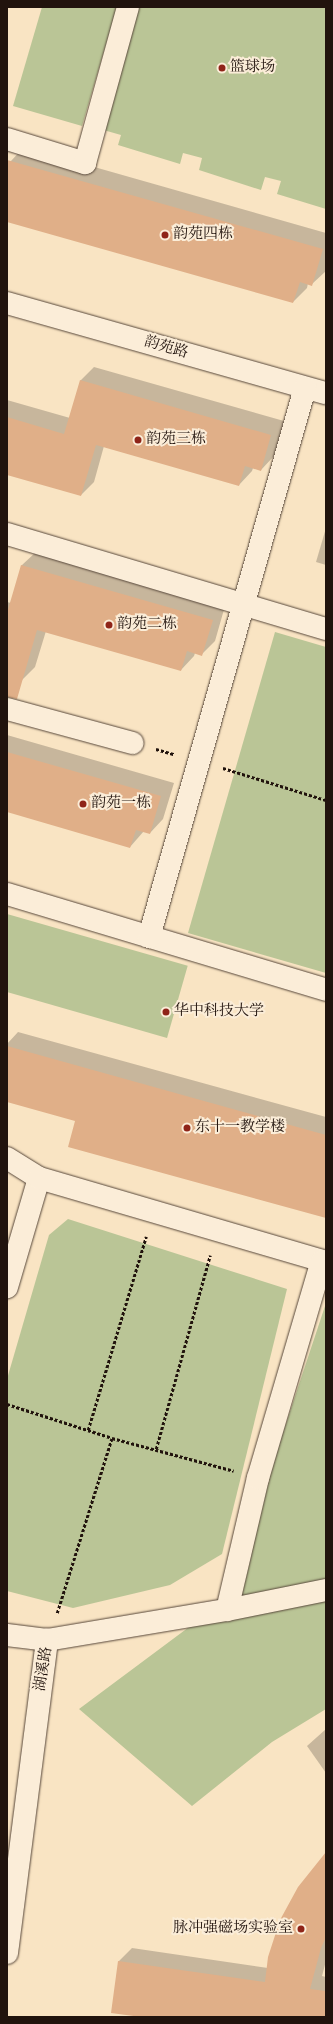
<!DOCTYPE html>
<meta charset="utf-8">
<style>
body{margin:0}
#map{position:relative;width:333px;height:2024px;overflow:hidden;background:#f9e4c3;font-family:"Old Standard TT","Noto Serif SC",serif}
div>[style]{position:absolute}
.green>*{inset:0;background:#bac596;transform-origin:0 0}
.shadow>*{inset:0;background:#0003}
.building>*{inset:0;background:#e0af88}
.path>*{height:2.5px;margin-top:-1.25px;transform-origin:0;background:repeating-linear-gradient(90deg,#21130d 0 3px,transparent 0 5px)}
.roads{filter:drop-shadow(0 0 1px #57473a) drop-shadow(0 0 1px #57473a)}
.minor>*{height:22px;margin:-11px;padding:0 11px;transform-origin:11px;border-radius:11px;background:#fbedd8}
.dots>*{width:11px;height:11px;translate:-50% -50%;box-sizing:border-box;border:2px solid #fbedd8;border-radius:50%}
span{translate:-50% -50%;white-space:nowrap;text-align:center;line-height:1.15;-webkit-text-stroke:4px #fbedd8;paint-order:stroke}
.poi-label{font-size:15px;color:#21130d}
.left{translate:0 -50%;text-align:left}
.right{translate:-100% -50%;text-align:right}
.street-label{font-size:15px;color:#21130d}
.frame{position:absolute;inset:0;border:8px solid #21130d;pointer-events:none}
</style>
<div id="map">
<div class="green">
<i style="clip-path:polygon(42px 7px,117px 7px,82px 126px,13px 106px)"></i>
<i style="clip-path:polygon(135px 7px,326px 7px,326px 209px,277px 194px,281px 181px,265px 177px,261px 190px,199px 170px,202px 158px,183px 153px,180px 164px,118px 145px,121px 135px,100px 129px)"></i>
<i style="clip-path:polygon(275px 632px,326px 647px,326px 973px,188px 933px)"></i>
<i style="left:7px;top:914px;width:188px;height:75px;rotate:16deg"></i>
<i style="clip-path:polygon(68px 1219px,287px 1289px,222px 1554px,170px 1585px,73px 1608px,7px 1591px,7px 1379px,49px 1235px)"></i>
<i style="clip-path:polygon(326px 1303px,326px 1709px,272px 1742px,192px 1806px,79px 1709px,228px 1598px)"></i>
</div>
<div class="shadow">
<i style="clip-path:polygon(24px 147px,326px 233px,326px 271px,312px 284px,308px 283px,307px 288px,293px 302px,7px 221px,7px 173px,11px 161px)"></i>
<i style="clip-path:polygon(94px 367px,284px 421px,274px 456px,261px 470px,253px 468px,252px 471px,239px 485px,104px 446px,94px 482px,81px 495px,7px 474px,7px 400px,70px 418px,81px 380px)"></i>
<i style="clip-path:polygon(326px 528px,326px 565px,316px 562px)"></i>
<i style="clip-path:polygon(36px 552px,225px 606px,215px 641px,202px 654px,195px 653px,194px 656px,181px 670px,46px 631px,35px 667px,22px 680px,7px 676px,7px 602px,11px 603px,22px 565px)"></i>
<i style="clip-path:polygon(7px 735px,174px 783px,163px 819px,150px 833px,144px 831px,130px 847px,7px 811px)"></i>
<i style="clip-path:polygon(18px 1032px,326px 1117px,326px 1217px,76px 1120px,7px 1101px,7px 1044px)"></i>
<i style="clip-path:polygon(326px 1729px,326px 1773px,307px 1746px)"></i>
<i style="clip-path:polygon(326px 1857px,326px 1961px,322px 1976px,326px 1977px,326px 2017px,148px 2017px,112px 2012px,119px 1961px,132px 1948px,268px 1968px)"></i>
</div>
<div class="building">
<i style="clip-path:polygon(7px 160px,323px 249px,312px 286px,300px 282px,293px 303px,7px 222px)"></i>
<i style="clip-path:polygon(80px 380px,271px 435px,261px 471px,245px 466px,239px 486px,96px 445px,81px 496px,7px 475px,7px 417px,64px 434px)"></i>
<i style="clip-path:polygon(21px 565px,213px 620px,202px 656px,187px 651px,181px 671px,37px 630px,17px 699px,7px 697px,7px 613px)"></i>
<i style="clip-path:polygon(7px 752px,161px 796px,150px 834px,136px 830px,130px 848px,7px 812px)"></i>
<i style="clip-path:polygon(7px 1046px,326px 1135px,326px 1218px,68px 1147px,75px 1121px,7px 1102px)"></i>
<i style="clip-path:polygon(326px 1852px,326px 1937px,321px 1948px,310px 1989px,326px 1991px,326px 2017px,141px 2017px,111px 2013px,118px 1961px,265px 1982px,268px 1957px,280px 1920px,298px 1887px)"></i>
</div>
<div class="path">
<i style="left:156px;top:749px;width:19px;rotate:16deg"></i>
<i style="left:223px;top:768px;width:108px;rotate:17.3deg"></i>
<i style="left:7px;top:1404px;width:110px;rotate:17.9deg"></i>
<i style="left:112px;top:1438px;width:126px;rotate:15.1deg"></i>
<i style="left:88px;top:1430px;width:202px;rotate:-73.3deg"></i>
<i style="left:156px;top:1449px;width:201px;rotate:-74.4deg"></i>
<i style="left:57px;top:1613px;width:183px;rotate:-72.6deg"></i>
</div>
<div class="roads">
<div class="minor">
<i style="left:7px;top:139px;width:82px;rotate:17.1deg"></i>
<i style="left:85px;top:163px;width:162px;rotate:-74.6deg"></i>
<i style="left:7px;top:303px;width:331px;rotate:15.8deg"></i>
<i style="left:7px;top:534px;width:333px;rotate:16.6deg"></i>
<i style="left:7px;top:709px;width:130px;rotate:15.2deg"></i>
<i style="left:7px;top:894px;width:333px;rotate:16.7deg"></i>
<i style="left:149px;top:937px;width:571px;rotate:-74.14deg"></i>
<i style="left:7px;top:1158px;width:38px;rotate:32deg"></i>
<i style="left:39px;top:1178px;width:114px;rotate:106.4deg"></i>
<i style="left:39px;top:1178px;width:299px;rotate:16.3deg"></i>
<i style="left:227px;top:1610px;width:136px;rotate:-76.8deg"></i>
<i style="left:258px;top:1478px;width:226px;rotate:-73.6deg"></i>
<i style="left:7px;top:1635px;width:40px;rotate:7.1deg"></i>
<i style="left:47px;top:1640px;width:182px;rotate:-9.5deg"></i>
<i style="left:227px;top:1610px;width:101px;rotate:-11.4deg"></i>
<i style="left:7px;top:1953px;width:316px;rotate:-82.7deg"></i>
</div>
</div>
<div class="dots">
<i style="left:222px;top:68px;background:#8f2418"></i>
<i style="left:165px;top:235px;background:#8f2418"></i>
<i style="left:138px;top:440px;background:#8f2418"></i>
<i style="left:109px;top:625px;background:#8f2418"></i>
<i style="left:83px;top:804px;background:#8f2418"></i>
<i style="left:166px;top:1012px;background:#8f2418"></i>
<i style="left:187px;top:1128px;background:#8f2418"></i>
<i style="left:301px;top:1929px;background:#8f2418"></i>
</div>
<div class="poi-label">
<span class="left" style="left:230px;top:68px">篮球场</span>
<span class="left" style="left:173px;top:235px">韵苑四栋</span>
<span class="left" style="left:146px;top:440px">韵苑三栋</span>
<span class="left" style="left:117px;top:625px">韵苑二栋</span>
<span class="left" style="left:91px;top:804px">韵苑一栋</span>
<span class="left" style="left:174px;top:1012px">华中科技大学</span>
<span class="left" style="left:195px;top:1128px">东十一教学楼</span>
<span class="right" style="left:293px;top:1929px">脉冲强磁场实验室</span>
</div>
<div class="street-label">
<span style="left:166px;top:348px;rotate:16deg">韵苑路</span>
<span style="left:44px;top:1669px;rotate:-81deg">湖溪路</span>
</div>
<div class="frame"></div>
</div>
